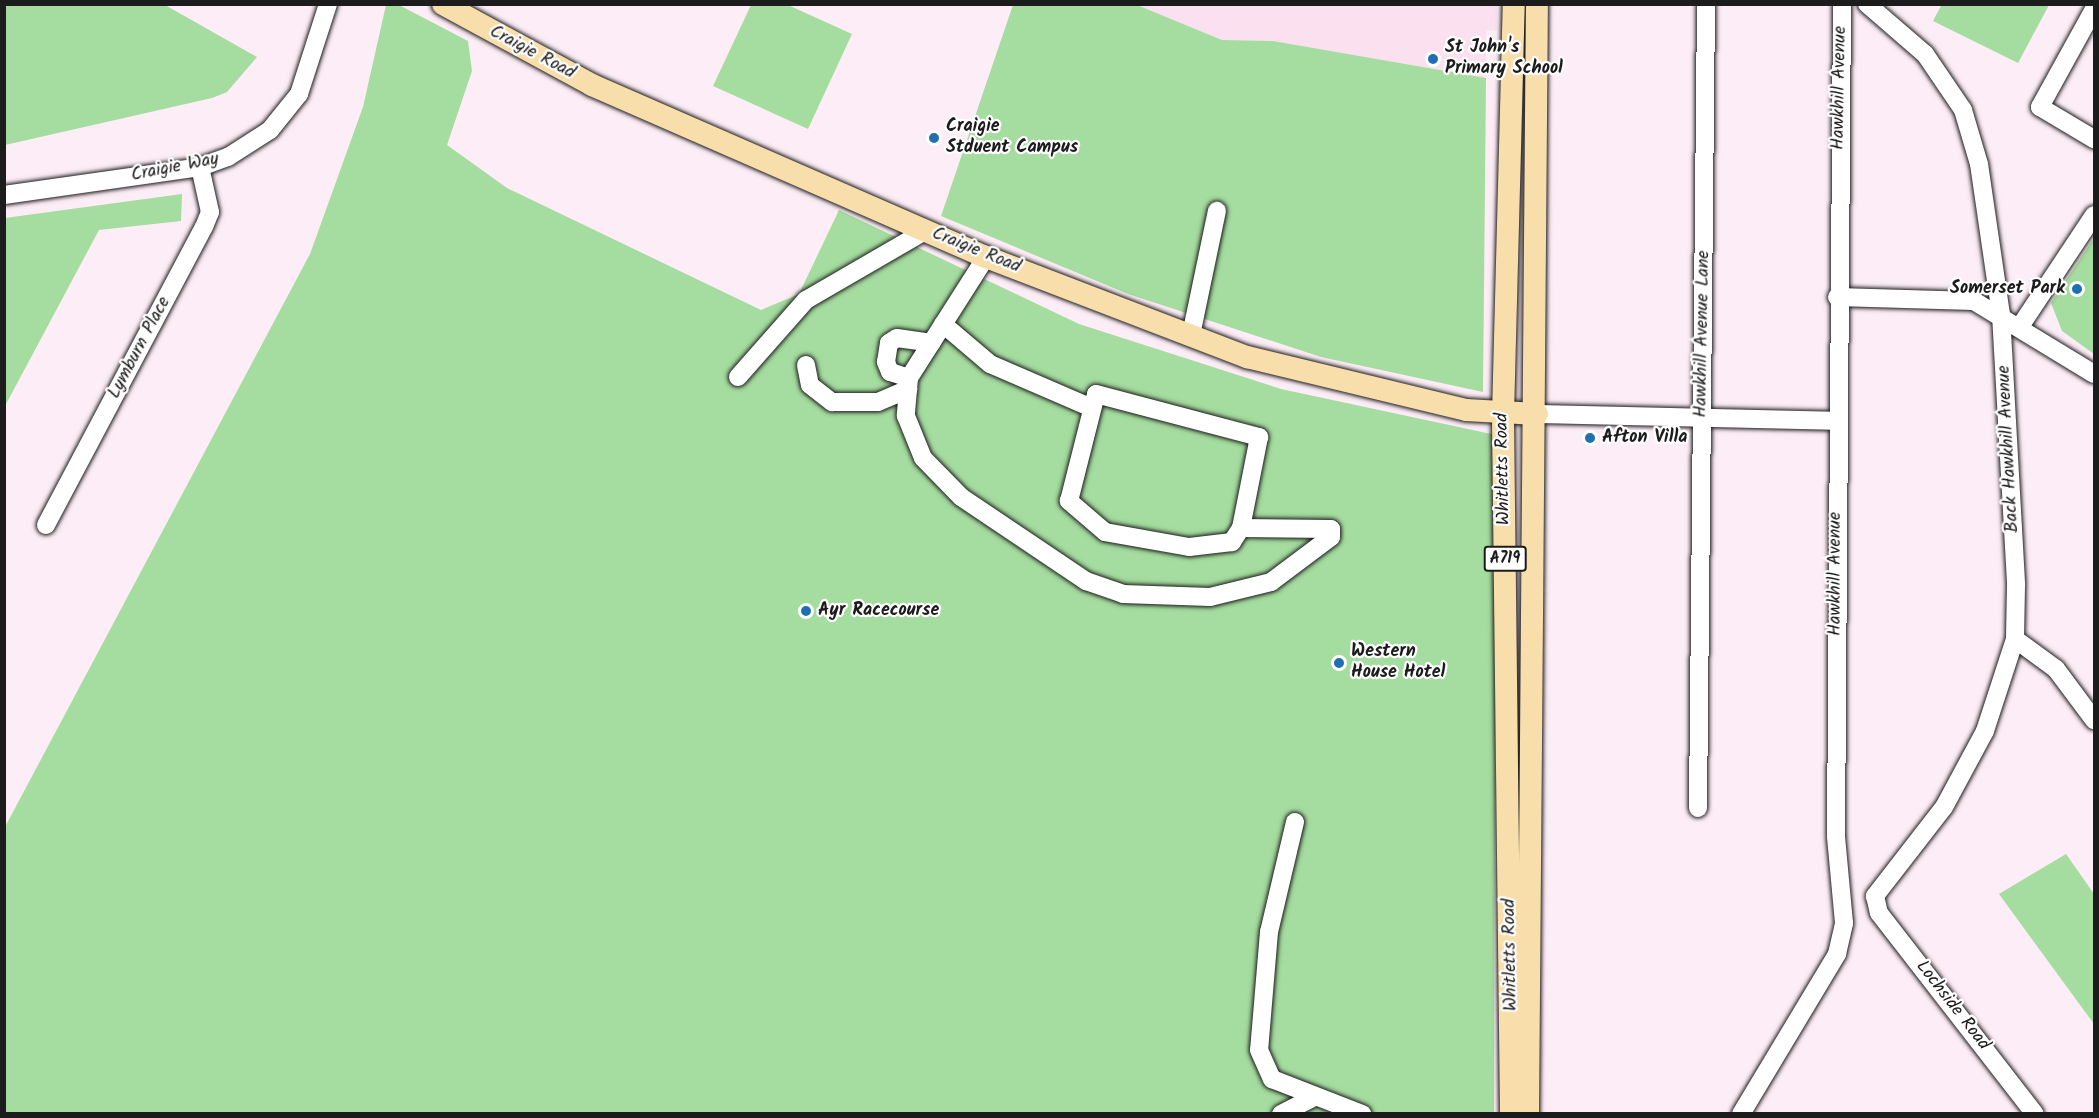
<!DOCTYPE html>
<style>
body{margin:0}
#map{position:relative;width:2099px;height:1118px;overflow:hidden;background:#fdedf6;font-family:Kalam,sans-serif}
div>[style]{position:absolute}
.built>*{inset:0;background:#fbe0f0}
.green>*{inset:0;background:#a5dc9f}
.roads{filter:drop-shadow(0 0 2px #1c1c1c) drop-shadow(0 0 2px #1c1c1c)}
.minor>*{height:18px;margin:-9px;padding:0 9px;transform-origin:9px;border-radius:9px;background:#fff}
.major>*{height:22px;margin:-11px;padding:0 11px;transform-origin:11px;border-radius:11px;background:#f8deab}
.dots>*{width:16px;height:16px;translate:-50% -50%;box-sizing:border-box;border:3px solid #fff;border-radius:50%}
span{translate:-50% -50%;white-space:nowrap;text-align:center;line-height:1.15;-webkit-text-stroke:4.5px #fff;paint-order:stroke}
.shield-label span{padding:2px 4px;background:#fff;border:2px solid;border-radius:4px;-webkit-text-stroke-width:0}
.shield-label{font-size:16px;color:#1c1c1c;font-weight:700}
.poi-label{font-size:18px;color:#1c1c1c;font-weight:700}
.left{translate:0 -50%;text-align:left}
.right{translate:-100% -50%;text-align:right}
.street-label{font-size:18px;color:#1c1c1c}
.frame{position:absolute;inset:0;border:6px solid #1c1c1c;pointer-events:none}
</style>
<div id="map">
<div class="built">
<i style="clip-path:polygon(1137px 5px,1497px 5px,1497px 30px,1486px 31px,1486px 78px,1273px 41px,1222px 40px)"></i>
</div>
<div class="green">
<i style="clip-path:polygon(1942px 4px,2049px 4px,2049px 5px,2018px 63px,1933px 21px)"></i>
<i style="clip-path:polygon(4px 5px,165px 5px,257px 57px,227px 92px,212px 98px,5px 145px)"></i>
<i style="clip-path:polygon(386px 5px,399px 5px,468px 41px,472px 71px,447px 145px,507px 188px,761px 310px,799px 294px,839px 210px,1079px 324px,1281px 389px,1496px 435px,1494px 1113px,5px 1114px,5px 827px,310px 254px,363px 107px)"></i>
<i style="clip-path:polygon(751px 5px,788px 5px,852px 34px,808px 129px,713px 86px)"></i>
<i style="clip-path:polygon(1013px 5px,1137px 5px,1222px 40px,1273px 41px,1486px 78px,1483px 392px,1321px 357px,1128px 294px,941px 216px)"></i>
<i style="clip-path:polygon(182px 194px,181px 221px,99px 230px,5px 406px,5px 218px)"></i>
<i style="clip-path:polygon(2094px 238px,2094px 354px,2062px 331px,2051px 303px)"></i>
<i style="clip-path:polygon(2066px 854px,2094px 894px,2094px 1024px,1999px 894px)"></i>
</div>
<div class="roads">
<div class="minor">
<i style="left:1867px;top:4px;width:77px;rotate:40.8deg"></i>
<i style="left:1925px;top:54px;width:68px;rotate:55.8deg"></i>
<i style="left:1963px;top:110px;width:56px;rotate:73.5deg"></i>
<i style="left:1979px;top:164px;width:152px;rotate:81.7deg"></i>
<i style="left:2001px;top:314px;width:272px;rotate:86.8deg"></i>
<i style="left:2016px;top:586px;width:53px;rotate:91.1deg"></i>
<i style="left:2015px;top:639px;width:97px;rotate:108.1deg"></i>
<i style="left:1985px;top:731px;width:86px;rotate:118.3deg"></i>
<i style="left:1944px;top:807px;width:113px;rotate:127.8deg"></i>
<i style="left:1875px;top:896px;width:17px;rotate:77deg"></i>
<i style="left:1879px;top:913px;width:254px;rotate:52.2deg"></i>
<i style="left:2094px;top:9px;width:112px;rotate:118.9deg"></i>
<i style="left:2040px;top:107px;width:63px;rotate:30.7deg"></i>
<i style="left:4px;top:195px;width:198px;rotate:-8.1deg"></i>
<i style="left:200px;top:167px;width:30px;rotate:-20deg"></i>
<i style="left:228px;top:157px;width:50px;rotate:-32.7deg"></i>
<i style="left:270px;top:130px;width:46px;rotate:-51.1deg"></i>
<i style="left:299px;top:94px;width:95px;rotate:-72.1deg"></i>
<i style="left:986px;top:257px;width:143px;rotate:122.5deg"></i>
<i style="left:909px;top:378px;width:38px;rotate:95deg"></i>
<i style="left:906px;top:416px;width:45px;rotate:68deg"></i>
<i style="left:923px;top:458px;width:54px;rotate:45.7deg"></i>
<i style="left:961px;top:497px;width:151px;rotate:33.9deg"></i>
<i style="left:1086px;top:581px;width:39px;rotate:19deg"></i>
<i style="left:1123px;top:594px;width:87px;rotate:2deg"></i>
<i style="left:1210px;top:597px;width:63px;rotate:-13.8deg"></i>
<i style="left:1271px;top:582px;width:75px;rotate:-36.9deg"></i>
<i style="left:1331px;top:537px;width:8px;rotate:-90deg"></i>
<i style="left:1331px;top:529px;width:90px;rotate:-179.4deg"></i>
<i style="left:1837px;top:297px;width:137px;rotate:1.7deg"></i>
<i style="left:1974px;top:301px;width:140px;rotate:31.3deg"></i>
<i style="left:943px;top:324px;width:62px;rotate:40.4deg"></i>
<i style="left:990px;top:364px;width:111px;rotate:23.3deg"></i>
<i style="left:2021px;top:325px;width:132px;rotate:-56.4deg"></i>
<i style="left:1191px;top:335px;width:127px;rotate:-78.2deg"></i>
<i style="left:806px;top:365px;width:20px;rotate:79deg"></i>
<i style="left:810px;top:385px;width:28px;rotate:38deg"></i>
<i style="left:832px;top:402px;width:46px"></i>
<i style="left:878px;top:402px;width:33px;rotate:-23deg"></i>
<i style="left:738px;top:377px;width:103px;rotate:-48.6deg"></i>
<i style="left:806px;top:300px;width:138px;rotate:-30.1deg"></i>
<i style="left:909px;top:378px;width:20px;rotate:-162deg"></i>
<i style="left:890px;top:372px;width:11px;rotate:-112deg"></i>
<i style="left:886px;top:362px;width:19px;rotate:-81deg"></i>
<i style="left:889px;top:343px;width:9px;rotate:-32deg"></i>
<i style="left:897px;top:338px;width:35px;rotate:8deg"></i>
<i style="left:1096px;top:394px;width:169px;rotate:14.8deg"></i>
<i style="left:1259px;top:437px;width:93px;rotate:101.2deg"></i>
<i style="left:1241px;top:528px;width:17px;rotate:123deg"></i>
<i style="left:1232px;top:542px;width:43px;rotate:173.4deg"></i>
<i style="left:1189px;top:547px;width:85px;rotate:-169.9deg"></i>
<i style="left:1105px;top:532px;width:48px;rotate:-139.3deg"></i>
<i style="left:1069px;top:501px;width:110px;rotate:-75.8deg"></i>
<i style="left:1537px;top:414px;width:298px;rotate:1.3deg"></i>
<i style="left:46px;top:525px;width:337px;rotate:-62.1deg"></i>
<i style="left:204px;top:227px;width:16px;rotate:-68deg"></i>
<i style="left:210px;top:212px;width:46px;rotate:-102.5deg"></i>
<i style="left:2015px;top:639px;width:51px;rotate:36.2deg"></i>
<i style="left:2056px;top:669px;width:64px;rotate:53.3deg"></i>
<i style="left:1698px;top:808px;width:804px;rotate:-89.43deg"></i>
<i style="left:1295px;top:822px;width:113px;rotate:103.3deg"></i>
<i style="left:1269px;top:932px;width:118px;rotate:94.8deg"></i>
<i style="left:1259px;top:1050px;width:32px;rotate:66deg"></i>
<i style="left:1272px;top:1079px;width:97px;rotate:21.3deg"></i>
<i style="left:1281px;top:1114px;width:38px;rotate:-27deg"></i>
<i style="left:1741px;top:1114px;width:187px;rotate:-59deg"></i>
<i style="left:1837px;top:954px;width:32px;rotate:-77deg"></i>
<i style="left:1844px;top:923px;width:87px;rotate:-95.3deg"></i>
<i style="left:1836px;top:836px;width:832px;rotate:-89.59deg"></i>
</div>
<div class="major">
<i style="left:443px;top:4px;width:170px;rotate:28.5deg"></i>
<i style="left:592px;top:85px;width:430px;rotate:23.6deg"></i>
<i style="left:986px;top:257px;width:280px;rotate:21deg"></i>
<i style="left:1247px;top:357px;width:225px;rotate:13.6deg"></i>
<i style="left:1466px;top:410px;width:71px;rotate:3.2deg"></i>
<i style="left:1511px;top:1114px;width:699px;rotate:-90.66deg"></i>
<i style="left:1503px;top:415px;width:411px;rotate:-88.5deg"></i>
<i style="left:1528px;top:1114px;width:1110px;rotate:-89.54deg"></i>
</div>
</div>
<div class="dots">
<i style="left:1433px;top:59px;background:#1f6fb2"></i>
<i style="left:934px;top:138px;background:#1f6fb2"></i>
<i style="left:2077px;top:289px;background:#1f6fb2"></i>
<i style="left:1590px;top:438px;background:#1f6fb2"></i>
<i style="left:806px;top:611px;background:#1f6fb2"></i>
<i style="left:1339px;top:663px;background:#1f6fb2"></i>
</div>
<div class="shield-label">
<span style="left:1505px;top:559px">A719</span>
</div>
<div class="poi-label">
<span class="left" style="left:1445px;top:59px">St John's<br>Primary School</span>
<span class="left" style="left:946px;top:138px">Craigie<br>Stduent Campus</span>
<span class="right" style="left:2065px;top:289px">Somerset Park</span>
<span class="left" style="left:1602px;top:438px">Afton Villa</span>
<span class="left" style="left:818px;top:611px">Ayr Racecourse</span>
<span class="left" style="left:1351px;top:663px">Western<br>House Hotel</span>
</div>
<div class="street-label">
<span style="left:532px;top:53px;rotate:28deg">Craigie Road</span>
<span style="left:1840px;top:88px;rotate:-89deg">Hawkhill Avenue</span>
<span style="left:175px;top:168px;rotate:-11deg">Craigie Way</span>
<span style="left:976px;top:251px;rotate:22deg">Craigie Road</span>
<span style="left:1703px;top:334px;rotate:-89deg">Hawkhill Avenue Lane</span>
<span style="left:140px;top:348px;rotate:-62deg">Lymburn Place</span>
<span style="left:2009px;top:449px;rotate:-93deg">Back Hawkhill Avenue</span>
<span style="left:1504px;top:469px;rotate:-91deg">Whitletts Road</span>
<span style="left:1836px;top:574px;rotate:-90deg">Hawkhill Avenue</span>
<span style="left:1511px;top:955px;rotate:-91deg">Whitletts Road</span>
<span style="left:1952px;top:1006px;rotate:52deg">Lochside Road</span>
</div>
<div class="frame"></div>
</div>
